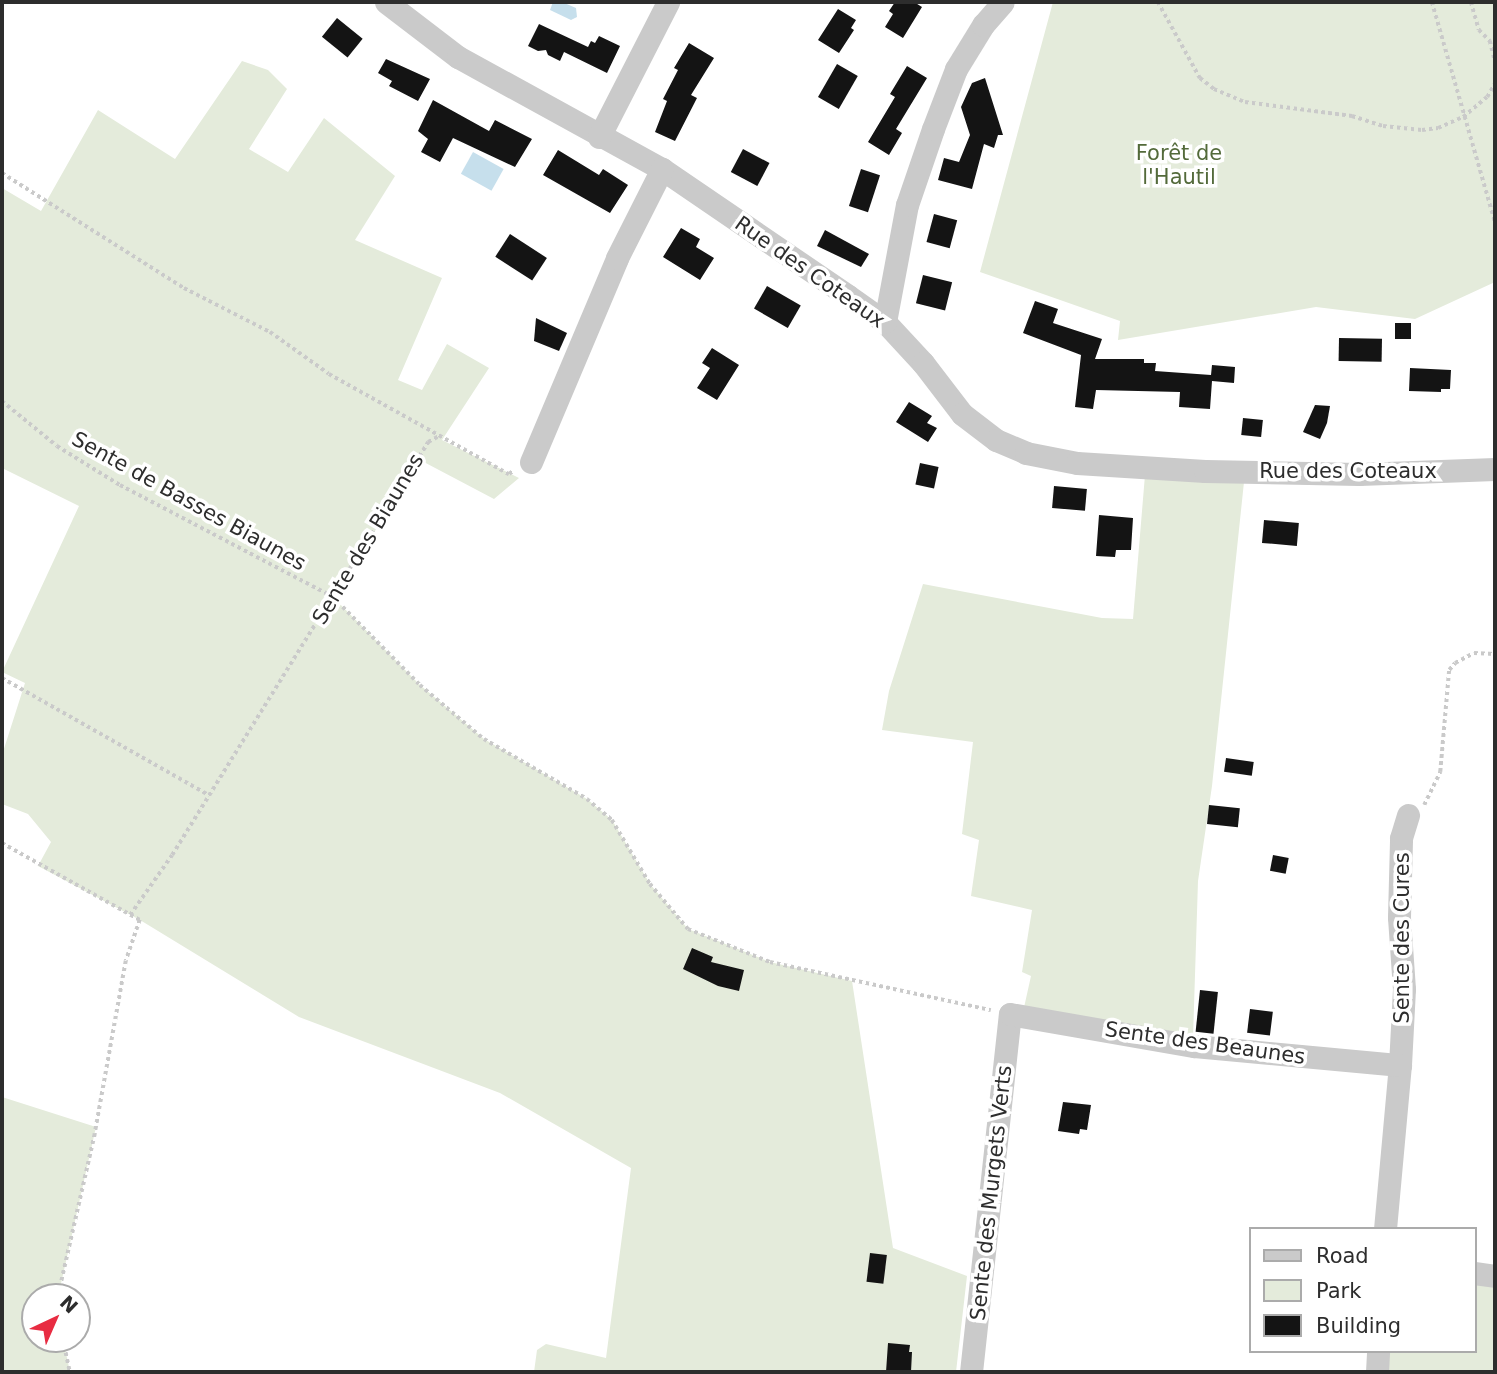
<!DOCTYPE html>
<meta charset="utf-8">
<style>
body{margin:0}
#map{position:relative;width:1497px;height:1374px;overflow:hidden;background:#fff;font-family:"DejaVu Sans",sans-serif}
div>[style]{position:absolute}
.green>*{inset:0;background:#e4ebdb}
.water>*{inset:0;background:#c6dfec;transform-origin:0 0}
.building>*{inset:0;background:#141414;transform-origin:0 0}
.path>*{height:3.5px;margin-top:-1.75px;transform-origin:0;background:repeating-linear-gradient(90deg,#cacaca 0 3.5px,transparent 0 7px)}
.street>*{height:23px;margin:-11.5px;padding:0 11.5px;transform-origin:11.5px;border-radius:11.5px;background:#cacaca}
span{translate:-50% -50%;white-space:nowrap;text-align:center;line-height:1.15;-webkit-text-stroke:7px #fff;paint-order:stroke}
.park-label{font-size:21px;color:#536a3a}
.street-label{font-size:21px;color:#2d2d2d}
.frame{position:absolute;inset:0;border:4px solid #2d2d2d;pointer-events:none}
.legend{position:absolute;left:1249px;top:1227px;width:228px;height:126px;box-sizing:border-box;background:#fff;border:2px solid #ababab;margin:0;padding:9px 12px;list-style:none;font-size:21px;color:#2d2d2d}
.legend li{display:flex;align-items:center;gap:14px;height:35px}
.legend b{width:35px;border:2px solid #ababab}
.north{position:absolute;left:21px;top:1283px;width:70px;height:70px;box-sizing:border-box;background:#fff;border:2px solid #ababab;border-radius:50%;rotate:44deg;font-size:19px;font-weight:700;line-height:28px;text-align:center;color:#2d2d2d}
.north::after{content:'';display:block;margin:auto;width:24px;height:32px;background:#e82c42;clip-path:polygon(50% 0,100% 100%,50% 72%,0 100%)}
</style>
<div id="map">
<div class="green">
<i style="clip-path:polygon(1053px 2px,1495px 2px,1495px 282px,1415px 319px,1316px 307px,1118px 340px,1120px 321px,980px 272px)"></i>
<i style="clip-path:polygon(242px 61px,268px 70px,287px 89px,249px 149px,288px 172px,324px 118px,395px 176px,355px 240px,442px 278px,398px 380px,422px 390px,447px 344px,489px 368px,442px 440px,519px 478px,494px 499px,420px 460px,333px 597px,420px 685px,484px 739px,587px 799px,612px 820px,650px 884px,688px 929px,770px 962px,852px 981px,893px 1248px,967px 1276px,956px 1372px,534px 1372px,537px 1350px,546px 1344px,606px 1358px,631px 1168px,500px 1093px,299px 1017px,140px 920px,38px 866px,51px 842px,28px 814px,2px 804px,2px 755px,25px 683px,2px 672px,79px 506px,2px 468px,2px 188px,41px 211px,98px 110px,175px 159px)"></i>
<i style="clip-path:polygon(1145px 475px,1244px 482px,1212px 786px,1198px 881px,1193px 1038px,1023px 1012px,1031px 976px,1022px 972px,1032px 910px,971px 896px,979px 840px,962px 834px,973px 742px,882px 730px,889px 691px,923px 584px,1102px 618px,1133px 619px)"></i>
<i style="clip-path:polygon(2px 1097px,96px 1127px,58px 1297px,35px 1297px,35px 1339px,63px 1339px,70px 1372px,2px 1372px)"></i>
<i style="clip-path:polygon(1474px 1269px,1495px 1272px,1495px 1372px,1371px 1372px,1373px 1351px,1474px 1351px)"></i>
</div>
<div class="water">
<i style="clip-path:polygon(553px 2px,562px 2px,576px 8px,577px 17px,571px 20px,550px 10px)"></i>
<i style="left:473px;top:152px;width:35px;height:25px;rotate:29deg"></i>
</div>
<div class="building">
<i style="clip-path:polygon(895px 2px,914px 2px,922px 7px,903px 38px,885px 27px,893px 14px,889px 11px)"></i>
<i style="clip-path:polygon(838px 9px,856px 20px,851px 28px,854px 30px,839px 53px,818px 40px)"></i>
<i style="left:337px;top:18px;width:33px;height:24px;rotate:39deg"></i>
<i style="clip-path:polygon(539px 24px,588px 47px,591px 41px,595px 43px,599px 36px,620px 46px,607px 73px,564px 52px,560px 61px,548px 55px,546px 50px,538px 51px,528px 46px)"></i>
<i style="clip-path:polygon(689px 43px,714px 58px,691px 95px,697px 98px,675px 141px,655px 132px,667px 101px,663px 99px,678px 70px,674px 68px)"></i>
<i style="clip-path:polygon(386px 59px,430px 79px,418px 101px,389px 86px,392px 81px,378px 73px)"></i>
<i style="left:837px;top:64px;width:24px;height:38px;rotate:30deg"></i>
<i style="clip-path:polygon(907px 66px,927px 78px,896px 129px,902px 133px,889px 155px,868px 142px,895px 97px,890px 94px)"></i>
<i style="clip-path:polygon(985px 78px,1003px 135px,998px 135px,994px 148px,984px 144px,972px 189px,938px 180px,944px 158px,959px 162px,970px 135px,961px 107px,972px 83px)"></i>
<i style="clip-path:polygon(433px 100px,489px 131px,495px 120px,532px 139px,515px 167px,453px 138px,440px 162px,421px 152px,428px 139px,418px 131px)"></i>
<i style="left:743px;top:149px;width:30px;height:26px;rotate:28deg"></i>
<i style="clip-path:polygon(558px 150px,599px 175px,603px 169px,628px 185px,610px 213px,543px 175px)"></i>
<i style="left:861px;top:169px;width:20px;height:39px;rotate:18deg"></i>
<i style="left:934px;top:214px;width:24px;height:29px;rotate:15deg"></i>
<i style="clip-path:polygon(681px 228px,700px 239px,696px 247px,714px 258px,700px 280px,663px 257px)"></i>
<i style="clip-path:polygon(825px 230px,869px 254px,861px 267px,817px 246px)"></i>
<i style="left:510px;top:234px;width:44px;height:27px;rotate:33deg"></i>
<i style="left:923px;top:275px;width:30px;height:29px;rotate:14deg"></i>
<i style="left:767px;top:286px;width:39px;height:26px;rotate:30deg"></i>
<i style="clip-path:polygon(1035px 301px,1058px 309px,1053px 323px,1102px 339px,1095px 359px,1144px 359px,1144px 363px,1156px 363px,1155px 371px,1211px 375px,1212px 365px,1235px 367px,1234px 383px,1212px 381px,1210px 409px,1179px 407px,1180px 392px,1096px 390px,1093px 409px,1075px 407px,1081px 355px,1023px 333px)"></i>
<i style="clip-path:polygon(536px 318px,567px 333px,559px 351px,534px 341px)"></i>
<i style="left:1395px;top:323px;width:16px;height:16px"></i>
<i style="left:1339px;top:338px;width:43px;height:23px;rotate:1deg"></i>
<i style="clip-path:polygon(712px 348px,739px 365px,717px 400px,697px 388px,710px 368px,702px 363px)"></i>
<i style="clip-path:polygon(1410px 368px,1451px 370px,1450px 389px,1441px 389px,1441px 392px,1409px 391px)"></i>
<i style="clip-path:polygon(909px 402px,932px 416px,927px 423px,937px 428px,928px 442px,896px 422px)"></i>
<i style="clip-path:polygon(1315px 405px,1330px 406px,1327px 423px,1320px 439px,1303px 432px)"></i>
<i style="left:1243px;top:418px;width:20px;height:17px;rotate:6deg"></i>
<i style="left:920px;top:463px;width:19px;height:22px;rotate:12deg"></i>
<i style="left:1054px;top:486px;width:33px;height:22px;rotate:5deg"></i>
<i style="clip-path:polygon(1099px 515px,1133px 518px,1131px 550px,1116px 550px,1115px 557px,1096px 556px)"></i>
<i style="left:1264px;top:520px;width:35px;height:23px;rotate:5deg"></i>
<i style="left:1226px;top:758px;width:28px;height:14px;rotate:8deg"></i>
<i style="left:1209px;top:805px;width:31px;height:19px;rotate:6deg"></i>
<i style="left:1273px;top:855px;width:16px;height:16px;rotate:11deg"></i>
<i style="clip-path:polygon(692px 948px,713px 957px,711px 962px,744px 970px,739px 991px,718px 986px,683px 969px)"></i>
<i style="left:1200px;top:990px;width:18px;height:42px;rotate:6deg"></i>
<i style="left:1250px;top:1009px;width:23px;height:24px;rotate:7deg"></i>
<i style="clip-path:polygon(1063px 1102px,1091px 1105px,1087px 1130px,1080px 1129px,1079px 1134px,1058px 1131px)"></i>
<i style="left:870px;top:1253px;width:17px;height:29px;rotate:7deg"></i>
<i style="clip-path:polygon(888px 1343px,910px 1345px,909px 1352px,912px 1352px,911px 1372px,886px 1372px)"></i>
</div>
<div class="path">
<i style="left:1158px;top:2px;width:87px;rotate:61.1deg"></i>
<i style="left:1200px;top:78px;width:18px;rotate:38deg"></i>
<i style="left:1214px;top:89px;width:34px;rotate:23deg"></i>
<i style="left:1245px;top:102px;width:108px;rotate:7.5deg"></i>
<i style="left:1352px;top:116px;width:33px;rotate:18deg"></i>
<i style="left:1383px;top:126px;width:39px;rotate:6deg"></i>
<i style="left:1422px;top:130px;width:16px;rotate:-7deg"></i>
<i style="left:1438px;top:128px;width:27px;rotate:-24deg"></i>
<i style="left:1463px;top:117px;width:31px;rotate:-40deg"></i>
<i style="left:1487px;top:97px;width:16px;rotate:-60deg"></i>
<i style="left:1432px;top:2px;width:229px;rotate:74deg"></i>
<i style="left:1471px;top:2px;width:29px;rotate:74deg"></i>
<i style="left:1479px;top:30px;width:16px;rotate:45deg"></i>
<i style="left:1490px;top:41px;width:21px;rotate:76deg"></i>
<i style="left:2px;top:173px;width:215px;rotate:32.3deg"></i>
<i style="left:184px;top:288px;width:97px;rotate:27.1deg"></i>
<i style="left:270px;top:332px;width:72px;rotate:35.4deg"></i>
<i style="left:329px;top:374px;width:206px;rotate:29.1deg"></i>
<i style="left:509px;top:474px;width:5px;rotate:-37deg"></i>
<i style="left:2px;top:401px;width:71px;rotate:39.3deg"></i>
<i style="left:57px;top:446px;width:74px;rotate:31.8deg"></i>
<i style="left:120px;top:485px;width:241px;rotate:27.7deg"></i>
<i style="left:333px;top:597px;width:124px;rotate:45.3deg"></i>
<i style="left:420px;top:685px;width:84px;rotate:40.2deg"></i>
<i style="left:484px;top:739px;width:119px;rotate:30.2deg"></i>
<i style="left:587px;top:799px;width:33px;rotate:40deg"></i>
<i style="left:612px;top:820px;width:74px;rotate:59.3deg"></i>
<i style="left:650px;top:884px;width:59px;rotate:49.8deg"></i>
<i style="left:688px;top:929px;width:88px;rotate:21.9deg"></i>
<i style="left:770px;top:962px;width:226px;rotate:12.3deg"></i>
<i style="left:2px;top:678px;width:238px;rotate:29.5deg"></i>
<i style="left:1424px;top:805px;width:37px;rotate:-64deg"></i>
<i style="left:1440px;top:772px;width:102px;rotate:-85deg"></i>
<i style="left:1449px;top:670px;width:9px;rotate:-49deg"></i>
<i style="left:1455px;top:663px;width:21px;rotate:-28deg"></i>
<i style="left:1474px;top:653px;width:21px;rotate:3deg"></i>
<i style="left:2px;top:843px;width:158px;rotate:29.2deg"></i>
<i style="left:140px;top:920px;width:43px;rotate:108.9deg"></i>
<i style="left:126px;top:961px;width:176px;rotate:100.2deg"></i>
<i style="left:95px;top:1134px;width:167px;rotate:102.8deg"></i>
<i style="left:130px;top:915px;width:73px;rotate:-55deg"></i>
<i style="left:172px;top:855px;width:486px;rotate:-58.2deg"></i>
<i style="left:428px;top:442px;width:13px;rotate:-29deg"></i>
<i style="left:63px;top:1339px;width:34px;rotate:78deg"></i>
</div>
<div class="street">
<i style="left:386px;top:2px;width:91px;rotate:37.4deg"></i>
<i style="left:458px;top:57px;width:233px;rotate:28.8deg"></i>
<i style="left:662px;top:169px;width:225px;rotate:34.3deg"></i>
<i style="left:848px;top:296px;width:45px;rotate:35.1deg"></i>
<i style="left:885px;top:322px;width:56px;rotate:47.2deg"></i>
<i style="left:923px;top:363px;width:64px;rotate:52.6deg"></i>
<i style="left:962px;top:414px;width:43px;rotate:37.4deg"></i>
<i style="left:996px;top:440px;width:33px;rotate:23deg"></i>
<i style="left:1026px;top:453px;width:52px;rotate:11.1deg"></i>
<i style="left:1077px;top:463px;width:128px;rotate:3.6deg"></i>
<i style="left:1205px;top:471px;width:154px;rotate:1.1deg"></i>
<i style="left:1359px;top:474px;width:136px;rotate:-2.1deg"></i>
<i style="left:599px;top:137px;width:152px;rotate:-62.9deg"></i>
<i style="left:885px;top:322px;width:119px;rotate:-79.4deg"></i>
<i style="left:907px;top:205px;width:80px;rotate:-71.1deg"></i>
<i style="left:933px;top:129px;width:64px;rotate:-69deg"></i>
<i style="left:956px;top:69px;width:52px;rotate:-58.5deg"></i>
<i style="left:983px;top:25px;width:30px;rotate:-49deg"></i>
<i style="left:531px;top:462px;width:221px;rotate:-67.1deg"></i>
<i style="left:617px;top:258px;width:100px;rotate:-63.2deg"></i>
<i style="left:1385px;top:1229px;width:165px;rotate:-84.8deg"></i>
<i style="left:1400px;top:1065px;width:76px;rotate:-87deg"></i>
<i style="left:1404px;top:989px;width:72px;rotate:-94deg"></i>
<i style="left:1399px;top:917px;width:79px;rotate:-88.5deg"></i>
<i style="left:1401px;top:838px;width:24px;rotate:-73deg"></i>
<i style="left:1474px;top:1273px;width:21px;rotate:8deg"></i>
<i style="left:971px;top:1372px;width:360px;rotate:-83.8deg"></i>
<i style="left:1010px;top:1014px;width:187px;rotate:9.9deg"></i>
<i style="left:1194px;top:1046px;width:207px;rotate:5.3deg"></i>
<i style="left:1377px;top:1372px;width:21px;rotate:-87deg"></i>
</div>
<div class="park-label">
<span style="left:1179px;top:165px">Forêt de<br>l'Hautil</span>
</div>
<div class="street-label">
<span style="left:810px;top:272px;rotate:35deg">Rue des Coteaux</span>
<span style="left:1348px;top:471px">Rue des Coteaux</span>
<span style="left:189px;top:501px;rotate:29deg">Sente de Basses Biaunes</span>
<span style="left:368px;top:539px;rotate:-59deg">Sente des Biaunes</span>
<span style="left:1402px;top:938px;rotate:-90deg">Sente des Cures</span>
<span style="left:1205px;top:1043px;rotate:8deg">Sente des Beaunes</span>
<span style="left:991px;top:1193px;rotate:-84deg">Sente des Murgets Verts</span>
</div>
<div class="frame"></div>
<ul class="legend">
<li><b style="height:9px;background:#cacaca"></b>Road</li>
<li><b style="height:19px;background:#e4ebdb"></b>Park</li>
<li><b style="height:19px;background:#141414"></b>Building</li>
</ul>
<div class="north">N</div>
</div>
